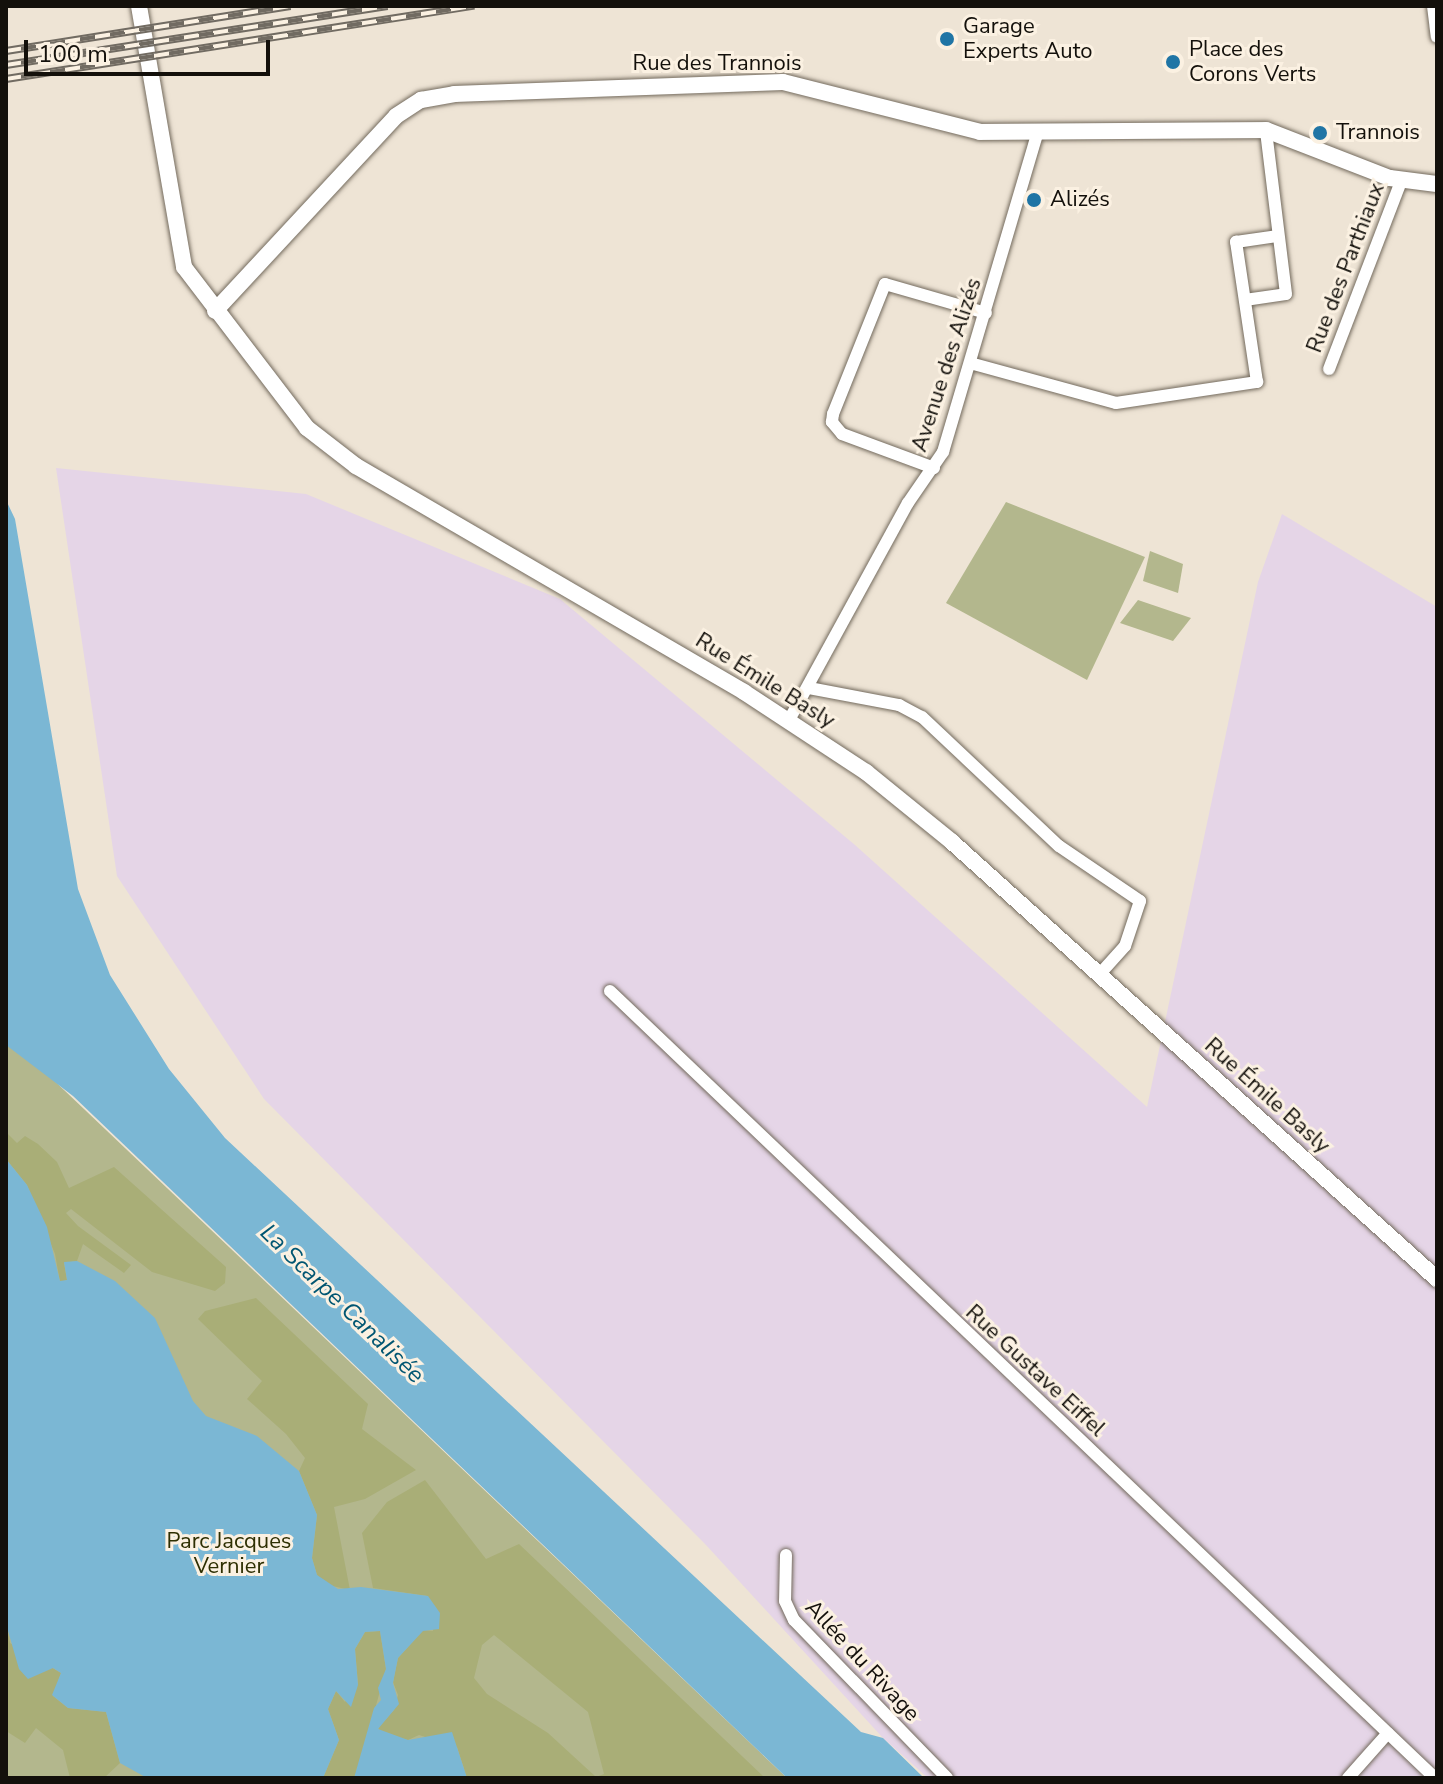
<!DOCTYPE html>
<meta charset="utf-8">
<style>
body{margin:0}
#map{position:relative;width:1443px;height:1784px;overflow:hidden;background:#eee4d5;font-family:"Nunito Sans",sans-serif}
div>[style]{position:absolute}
.industrial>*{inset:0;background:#e5d5e7}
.green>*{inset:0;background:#b3b78d}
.forest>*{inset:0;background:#a9ae77}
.water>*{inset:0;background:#7bb7d4}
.roads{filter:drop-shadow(0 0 2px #736a5d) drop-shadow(0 0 2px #736a5d)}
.minor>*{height:12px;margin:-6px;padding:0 6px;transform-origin:6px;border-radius:6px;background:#fff}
.tertiary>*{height:16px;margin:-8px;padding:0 8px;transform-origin:8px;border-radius:8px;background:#fff}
.rail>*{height:8px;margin-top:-4px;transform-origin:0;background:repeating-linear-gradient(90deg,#fbf1e2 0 15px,#716b62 0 30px);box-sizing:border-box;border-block:2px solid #716b62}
.dots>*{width:22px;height:22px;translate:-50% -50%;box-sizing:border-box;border:4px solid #fbf1e2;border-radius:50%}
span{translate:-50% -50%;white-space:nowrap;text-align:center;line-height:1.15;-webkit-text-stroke:6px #fbf1e2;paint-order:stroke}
.poi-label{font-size:22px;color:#13100b}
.left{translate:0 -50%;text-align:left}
.street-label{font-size:22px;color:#13100b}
.park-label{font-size:22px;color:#2d2f02}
.water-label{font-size:24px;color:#015672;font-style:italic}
.frame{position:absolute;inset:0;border:8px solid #13100b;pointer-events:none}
.scale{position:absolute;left:24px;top:40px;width:246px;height:36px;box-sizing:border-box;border:4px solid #13100b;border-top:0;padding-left:10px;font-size:24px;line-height:28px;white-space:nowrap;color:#13100b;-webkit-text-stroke:6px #fbf1e2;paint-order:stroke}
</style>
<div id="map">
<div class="industrial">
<i style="clip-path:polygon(56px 468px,306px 494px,560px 599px,855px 845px,1147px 1107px,1258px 582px,1282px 514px,1437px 607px,1437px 1778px,928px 1778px,883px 1738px,706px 1545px,264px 1099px,117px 876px)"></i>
</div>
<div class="green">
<i style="clip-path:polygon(1006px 502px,1145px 557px,1087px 680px,946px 603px)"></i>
<i style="clip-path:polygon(1150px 551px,1183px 564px,1178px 593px,1143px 581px)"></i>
<i style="clip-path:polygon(1138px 600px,1191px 618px,1173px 641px,1120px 623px)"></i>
<i style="clip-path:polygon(6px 924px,43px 1070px,787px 1778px,6px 1778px)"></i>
</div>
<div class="forest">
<i style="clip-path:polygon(6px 1132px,17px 1143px,25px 1136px,38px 1144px,57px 1162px,69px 1188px,114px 1167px,226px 1267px,225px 1283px,215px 1291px,152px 1272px,71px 1209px,66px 1213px,78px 1226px,131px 1265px,124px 1273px,83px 1244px,77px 1261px,64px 1263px,67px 1280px,60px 1282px,55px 1254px,27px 1185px,6px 1159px)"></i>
<i style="clip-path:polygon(256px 1298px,368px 1404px,362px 1429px,416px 1470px,365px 1499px,334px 1507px,350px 1590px,328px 1585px,317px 1575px,312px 1558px,317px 1515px,299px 1471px,305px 1458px,286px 1434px,247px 1399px,262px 1381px,198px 1319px,205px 1311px)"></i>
<i style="clip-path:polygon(evenodd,425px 1480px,486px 1559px,519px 1544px,765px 1778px,467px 1778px,457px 1747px,419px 1735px,408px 1740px,383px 1734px,378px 1728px,394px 1710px,398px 1695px,393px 1682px,398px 1658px,423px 1630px,433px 1631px,428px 1596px,373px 1588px,362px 1533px,387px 1502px,425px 1480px,494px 1635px,588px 1712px,604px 1774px,596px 1777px,548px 1733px,487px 1694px,474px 1678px,482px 1645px,494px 1635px)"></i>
<i style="clip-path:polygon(6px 1624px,10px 1643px,61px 1673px,53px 1696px,68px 1708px,106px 1712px,120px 1763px,104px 1778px,70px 1778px,63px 1750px,36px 1728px,25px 1743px,6px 1731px)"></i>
<i style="clip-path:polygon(380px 1631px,386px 1669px,360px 1764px,354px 1778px,323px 1778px,339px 1740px,328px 1709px,336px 1691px,345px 1702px,358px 1684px,355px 1649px,365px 1632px)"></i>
</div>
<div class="water">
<i style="clip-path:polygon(6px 500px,15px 519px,78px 889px,110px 975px,169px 1069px,225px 1138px,861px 1732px,883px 1738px,924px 1778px,787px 1778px,73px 1096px,6px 1045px)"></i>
<i style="clip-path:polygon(6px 1159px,27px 1185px,47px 1227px,60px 1281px,67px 1280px,64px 1262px,77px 1261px,115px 1281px,155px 1318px,193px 1401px,206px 1416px,257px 1436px,299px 1471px,317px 1515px,312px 1558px,317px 1575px,338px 1589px,361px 1587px,428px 1596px,440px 1613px,439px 1629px,423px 1631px,398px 1658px,393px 1683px,399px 1704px,378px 1729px,408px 1740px,452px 1732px,467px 1778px,354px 1778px,374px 1708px,381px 1700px,378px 1688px,386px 1669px,380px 1631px,365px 1632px,355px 1649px,358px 1685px,351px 1707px,336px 1691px,328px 1709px,339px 1740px,323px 1778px,147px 1778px,120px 1763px,106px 1712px,68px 1708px,52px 1695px,61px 1673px,53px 1668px,28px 1679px,19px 1669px,6px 1624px)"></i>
</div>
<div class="roads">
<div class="minor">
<i style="left:1433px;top:6px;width:31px;rotate:83deg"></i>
<i style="left:1245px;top:300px;width:41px;rotate:-8.3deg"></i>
<i style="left:1286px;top:294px;width:165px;rotate:-97deg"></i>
<i style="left:970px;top:363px;width:151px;rotate:15.3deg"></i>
<i style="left:1116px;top:403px;width:143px;rotate:-8.5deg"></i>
<i style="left:1257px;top:382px;width:142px;rotate:-98.5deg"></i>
<i style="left:1236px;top:242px;width:41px;rotate:-8.3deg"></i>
<i style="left:1329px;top:369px;width:201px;rotate:-69deg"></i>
<i style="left:934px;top:468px;width:98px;rotate:-159.7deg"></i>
<i style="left:842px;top:434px;width:16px;rotate:-130deg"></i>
<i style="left:832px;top:422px;width:8px;rotate:-83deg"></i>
<i style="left:833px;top:414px;width:140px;rotate:-68.2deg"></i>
<i style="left:885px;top:284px;width:105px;rotate:16deg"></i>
<i style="left:809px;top:688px;width:92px;rotate:10.7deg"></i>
<i style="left:899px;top:705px;width:26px;rotate:28deg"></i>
<i style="left:922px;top:717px;width:188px;rotate:43.3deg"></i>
<i style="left:1059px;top:846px;width:98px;rotate:34.2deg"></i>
<i style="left:1140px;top:901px;width:47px;rotate:108.4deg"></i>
<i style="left:1125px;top:946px;width:38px;rotate:132deg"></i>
<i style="left:789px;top:720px;width:247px;rotate:-61.3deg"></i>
<i style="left:908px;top:503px;width:62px;rotate:-55.5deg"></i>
<i style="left:943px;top:452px;width:332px;rotate:-73.5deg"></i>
<i style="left:610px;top:991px;width:1140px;rotate:43.65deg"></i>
<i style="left:786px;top:1555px;width:46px;rotate:91.2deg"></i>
<i style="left:785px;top:1601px;width:21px;rotate:65deg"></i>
<i style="left:794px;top:1620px;width:220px;rotate:45.9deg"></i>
<i style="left:1348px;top:1778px;width:60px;rotate:-48.4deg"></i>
</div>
<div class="tertiary">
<i style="left:139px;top:6px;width:265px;rotate:80.2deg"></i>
<i style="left:184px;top:267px;width:203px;rotate:52.6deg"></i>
<i style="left:307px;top:428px;width:62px;rotate:37.8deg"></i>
<i style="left:356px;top:466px;width:449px;rotate:30.2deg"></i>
<i style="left:744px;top:692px;width:146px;rotate:33.3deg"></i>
<i style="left:866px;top:772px;width:111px;rotate:39.1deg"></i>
<i style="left:952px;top:842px;width:653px;rotate:42.02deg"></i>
<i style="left:215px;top:311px;width:266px;rotate:-47.1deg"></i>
<i style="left:396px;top:116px;width:30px;rotate:-33deg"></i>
<i style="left:421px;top:100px;width:34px;rotate:-10deg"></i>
<i style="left:454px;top:94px;width:329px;rotate:-2.1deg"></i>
<i style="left:783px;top:82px;width:203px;rotate:14.2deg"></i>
<i style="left:980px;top:132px;width:286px;rotate:-0.4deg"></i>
<i style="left:1266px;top:130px;width:133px;rotate:21.2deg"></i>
<i style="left:1390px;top:178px;width:47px;rotate:7.3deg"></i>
</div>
</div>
<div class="rail">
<i style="left:6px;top:51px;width:288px;rotate:-9deg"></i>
<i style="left:6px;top:65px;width:386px;rotate:-8.8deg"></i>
<i style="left:6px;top:79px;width:474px;rotate:-8.9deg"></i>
</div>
<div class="dots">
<i style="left:947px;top:39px;background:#2075a5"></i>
<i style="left:1173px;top:62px;background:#2075a5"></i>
<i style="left:1320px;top:133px;background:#2075a5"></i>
<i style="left:1034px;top:200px;background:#2075a5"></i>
</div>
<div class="poi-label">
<span class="left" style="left:963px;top:39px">Garage<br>Experts Auto</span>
<span class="left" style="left:1189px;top:62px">Place des<br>Corons Verts</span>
<span class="left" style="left:1336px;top:133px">Trannois</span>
<span class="left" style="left:1050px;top:200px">Alizés</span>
</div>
<div class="street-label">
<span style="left:717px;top:64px">Rue des Trannois</span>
<span style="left:1346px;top:268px;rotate:-69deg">Rue des Parthiaux</span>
<span style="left:947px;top:365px;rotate:-72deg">Avenue des Alizés</span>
<span style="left:765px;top:681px;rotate:32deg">Rue Émile Basly</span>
<span style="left:1267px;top:1096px;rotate:42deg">Rue Émile Basly</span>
<span style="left:1035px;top:1371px;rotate:43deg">Rue Gustave Eiffel</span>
<span style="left:862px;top:1661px;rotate:47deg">Allée du Rivage</span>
</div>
<div class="park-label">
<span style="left:229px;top:1554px">Parc Jacques<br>Vernier</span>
</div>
<div class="water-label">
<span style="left:342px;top:1304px;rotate:44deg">La Scarpe Canalisée</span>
</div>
<div class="frame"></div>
<div class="scale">100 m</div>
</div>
